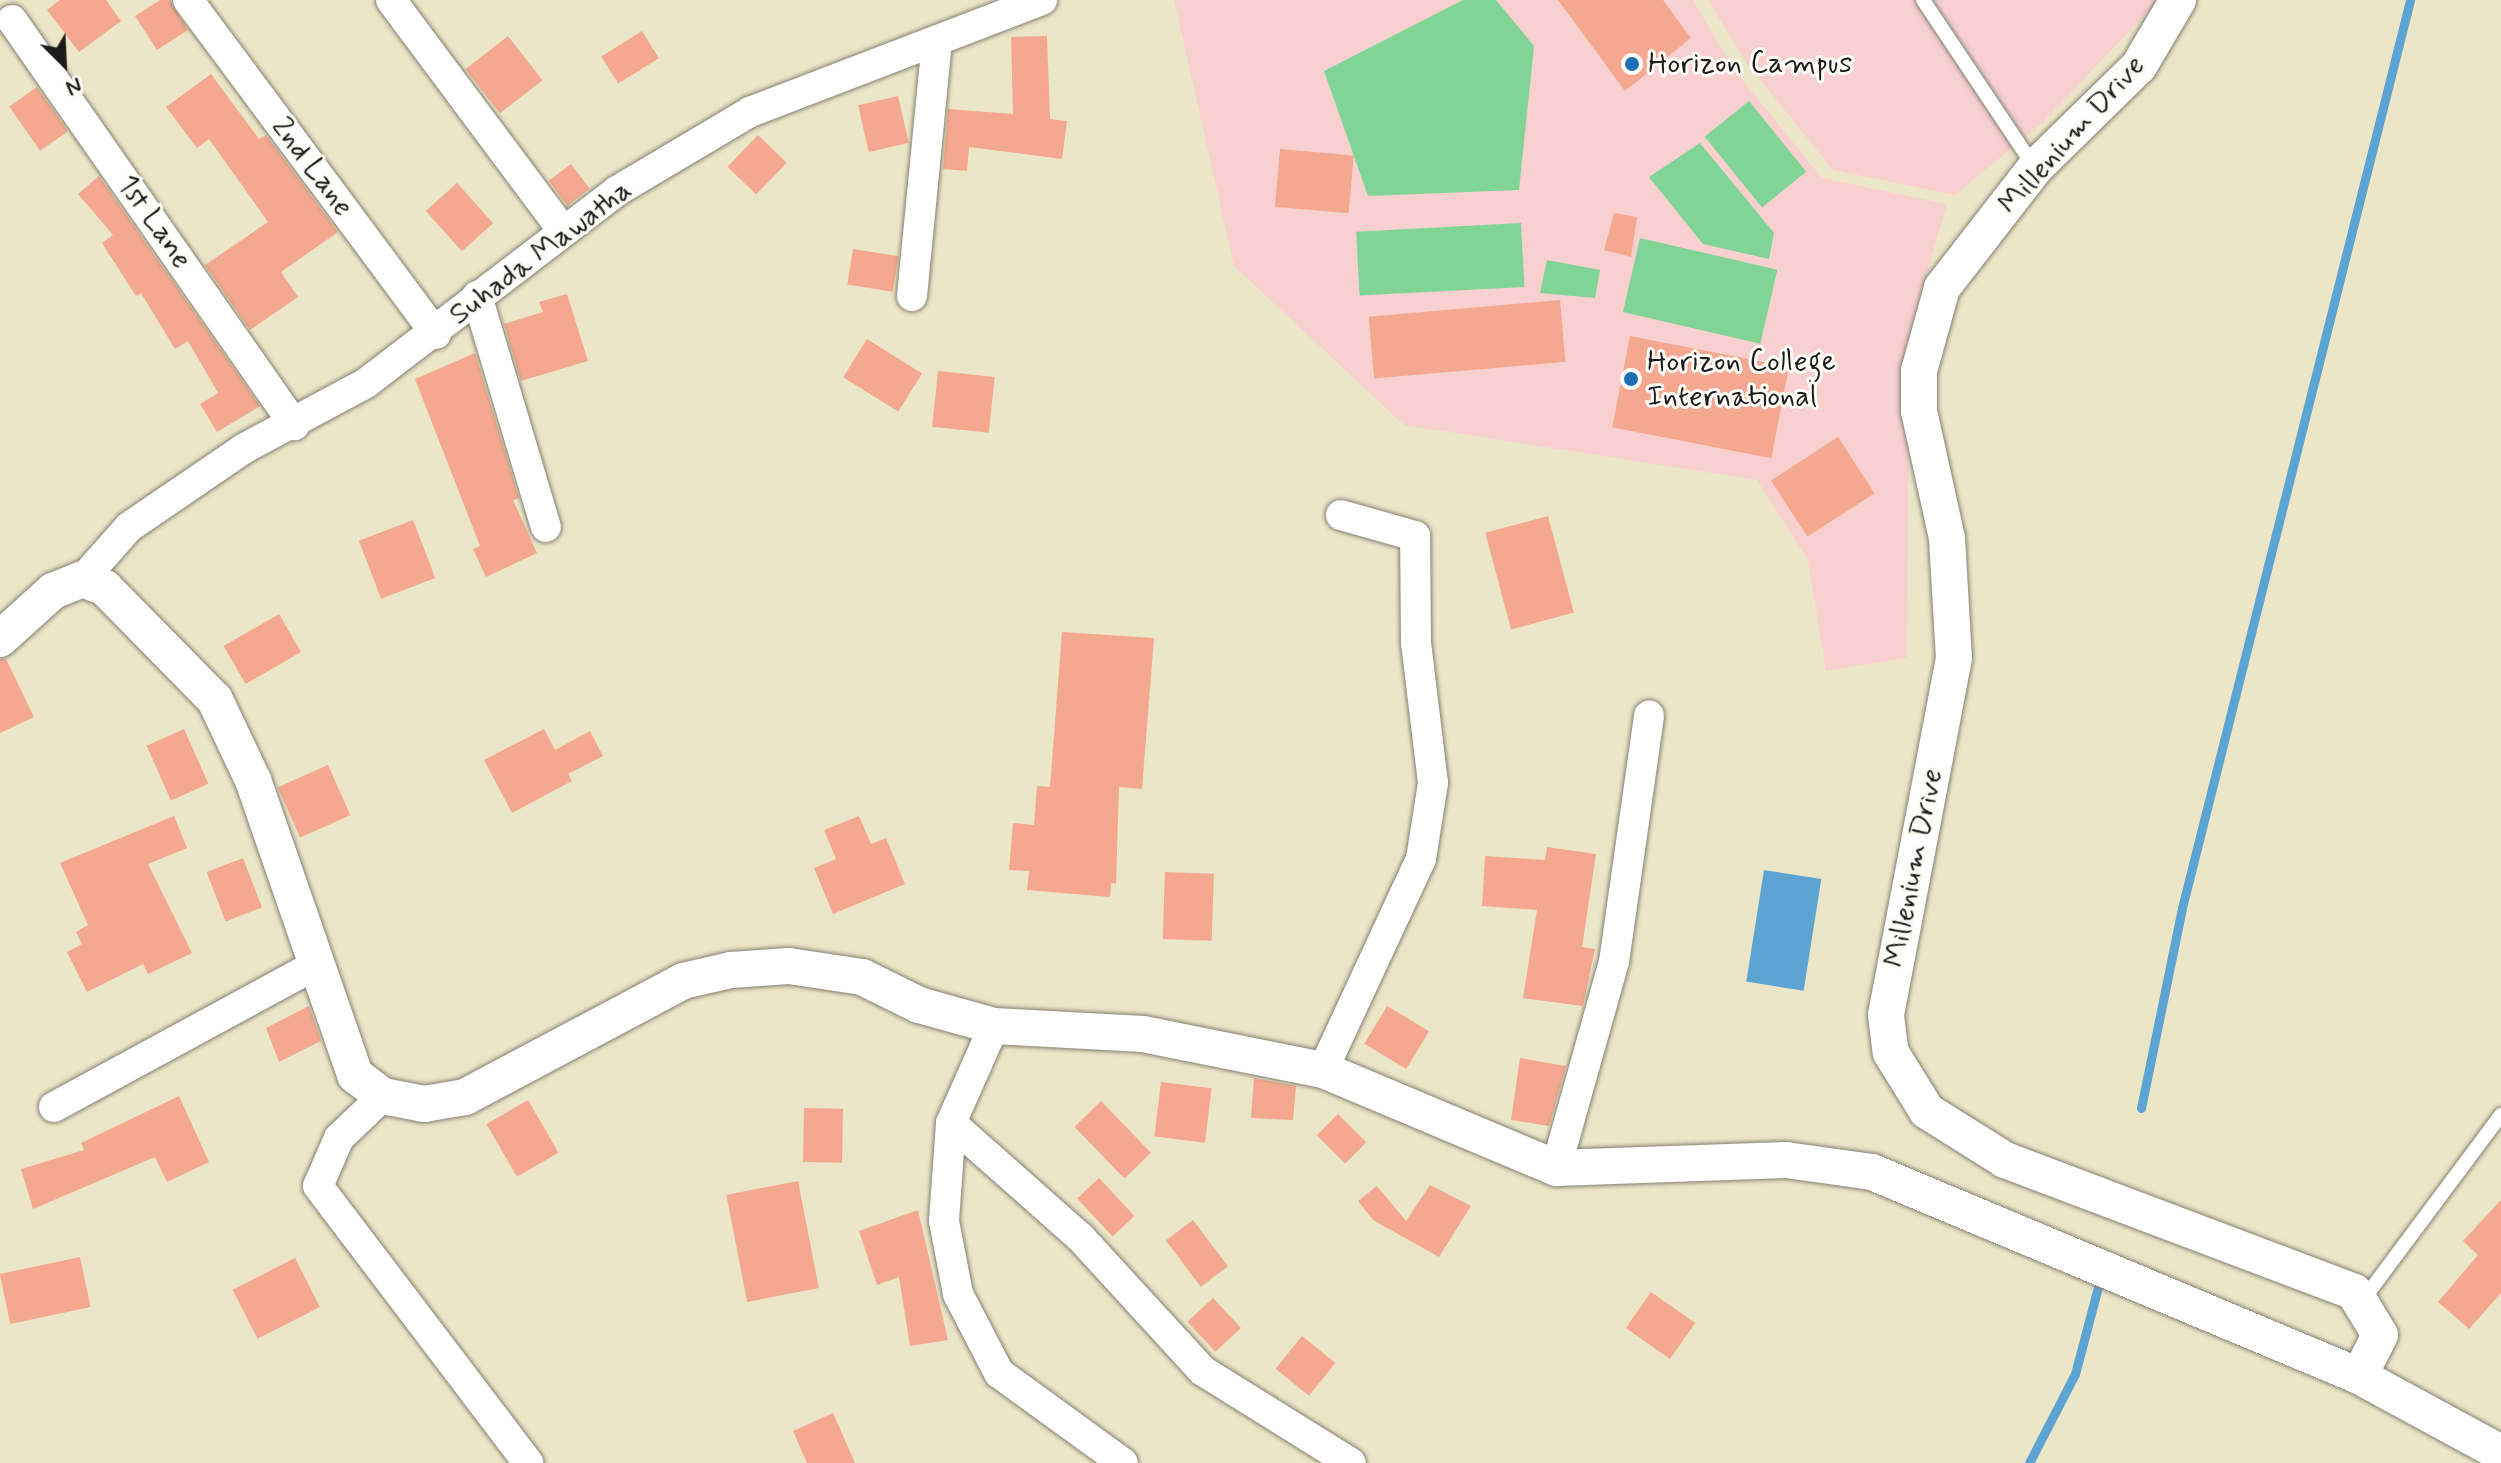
<!DOCTYPE html>
<style>
body{margin:0}
#map{position:relative;width:2501px;height:1463px;overflow:hidden;background:#ece6c9;font-family:Mynerve,sans-serif}
div>[style]{position:absolute}
.built>*{inset:0;background:#f7d0cf}
.green>*{inset:0;background:#80d496;transform-origin:0 0}
.water>*{inset:0;background:#5da4d3;transform-origin:0 0}
.stream>*{height:9px;margin:-4.5px;padding:0 4.5px;transform-origin:4.5px;border-radius:4.5px;background:#5da4d3}
.building>*{inset:0;background:#f4a88f;transform-origin:0 0}
.roads{filter:drop-shadow(0 0 2px #848172) drop-shadow(0 0 2px #848172)}
.service>*{height:14px;margin:-7px;padding:0 7px;transform-origin:7px;border-radius:7px;background:#fff}
.minor>*{height:30px;margin:-15px;padding:0 15px;transform-origin:15px;border-radius:15px;background:#fff}
.tertiary>*{height:36px;margin:-18px;padding:0 18px;transform-origin:18px;border-radius:18px;background:#fff}
.dots>*{width:22px;height:22px;translate:-50% -50%;box-sizing:border-box;border:4px solid #fdfcf7;border-radius:50%}
span{translate:-50% -50%;white-space:nowrap;text-align:center;line-height:1.15;-webkit-text-stroke:6px #fdfcf7;paint-order:stroke}
.poi-label{font-size:30px;color:#1c1c1c}
.left{translate:0 -50%;text-align:left}
.street-label{font-size:30px;color:#1c1c1c}
.north{position:absolute;left:24px;top:24px;width:80px;height:80px;-webkit-text-stroke:6px #fdfcf7;paint-order:stroke;rotate:156deg;font-size:22px;font-weight:700;line-height:32px;text-align:center;color:#1c1c1c}
.north::after{content:'';display:block;margin:auto;width:28px;height:36px;background:#1c1c1c;clip-path:polygon(50% 0,100% 100%,50% 72%,0 100%)}
</style>
<div id="map">
<div class="built">
<i style="clip-path:polygon(1174px 0,1693px 0,1735px 71px,1822px 178px,1947px 204px,1909px 333px,1907px 658px,1826px 671px,1808px 560px,1757px 480px,1404px 425px,1234px 266px)"></i>
<i style="clip-path:polygon(1708px 0,2159px 0,2041px 124px,1955px 195px,1833px 170px,1746px 62px)"></i>
</div>
<div class="green">
<i style="clip-path:polygon(1463px 0,1496px 0,1534px 46px,1519px 190px,1368px 196px,1324px 71px)"></i>
<i style="left:1749px;top:101px;width:91px;height:57px;rotate:51deg"></i>
<i style="clip-path:polygon(1700px 143px,1774px 233px,1769px 259px,1703px 244px,1649px 177px)"></i>
<i style="left:1521px;top:223px;width:64px;height:165px;rotate:87deg"></i>
<i style="left:1640px;top:238px;width:141px;height:76px;rotate:13deg"></i>
<i style="clip-path:polygon(1547px 260px,1600px 270px,1595px 298px,1540px 293px)"></i>
</div>
<div class="water">
<i style="left:1764px;top:870px;width:58px;height:113px;rotate:9deg"></i>
</div>
<div class="stream">
<i style="left:2141px;top:1108px;width:204px;rotate:-78.4deg"></i>
<i style="left:2182px;top:908px;width:936px;rotate:-75.9deg"></i>
<i style="left:2029px;top:1463px;width:100px;rotate:-62.7deg"></i>
<i style="left:2075px;top:1374px;width:90px;rotate:-75.2deg"></i>
</div>
<div class="building">
<i style="clip-path:polygon(60px 0,106px 0,121px 21px,79px 52px,47px 10px)"></i>
<i style="clip-path:polygon(160px 0,170px 0,188px 30px,157px 50px,135px 16px)"></i>
<i style="clip-path:polygon(1558px 0,1663px 0,1691px 38px,1625px 91px)"></i>
<i style="left:642px;top:31px;width:32px;height:48px;rotate:58deg"></i>
<i style="left:508px;top:36px;width:56px;height:54px;rotate:52deg"></i>
<i style="clip-path:polygon(1047px 36px,1050px 119px,1067px 121px,1062px 159px,969px 147px,967px 171px,943px 169px,948px 109px,1013px 114px,1011px 37px)"></i>
<i style="clip-path:polygon(211px 74px,259px 139px,266px 135px,338px 232px,281px 272px,298px 297px,250px 330px,205px 265px,268px 222px,209px 139px,197px 148px,166px 107px)"></i>
<i style="left:37px;top:87px;width:54px;height:34px;rotate:55deg"></i>
<i style="left:898px;top:96px;width:48px;height:41px;rotate:77deg"></i>
<i style="left:758px;top:135px;width:40px;height:44px;rotate:44deg"></i>
<i style="left:1280px;top:149px;width:74px;height:58px;rotate:5deg"></i>
<i style="left:571px;top:164px;width:31px;height:28px;rotate:53deg"></i>
<i style="clip-path:polygon(99px 176px,260px 406px,217px 432px,200px 404px,218px 393px,188px 341px,175px 349px,141px 293px,136px 296px,102px 243px,113px 235px,78px 194px)"></i>
<i style="left:457px;top:183px;width:54px;height:42px;rotate:48deg"></i>
<i style="clip-path:polygon(1614px 213px,1637px 217px,1631px 257px,1604px 250px)"></i>
<i style="left:853px;top:249px;width:46px;height:36px;rotate:9deg"></i>
<i style="clip-path:polygon(567px 294px,588px 361px,521px 381px,504px 324px,543px 312px,539px 302px)"></i>
<i style="left:1560px;top:300px;width:62px;height:192px;rotate:85deg"></i>
<i style="left:1630px;top:336px;width:162px;height:93px;rotate:11deg"></i>
<i style="left:867px;top:339px;width:65px;height:45px;rotate:32deg"></i>
<i style="clip-path:polygon(475px 353px,519px 498px,513px 500px,537px 553px,486px 577px,473px 549px,480px 546px,415px 379px)"></i>
<i style="left:938px;top:371px;width:57px;height:56px;rotate:6deg"></i>
<i style="left:1838px;top:437px;width:67px;height:80px;rotate:57deg"></i>
<i style="left:1548px;top:516px;width:100px;height:65px;rotate:75deg"></i>
<i style="left:413px;top:520px;width:62px;height:58px;rotate:69deg"></i>
<i style="left:279px;top:614px;width:44px;height:64px;rotate:60deg"></i>
<i style="clip-path:polygon(1062px 632px,1154px 638px,1142px 789px,1119px 787px,1116px 884px,1111px 883px,1110px 897px,1027px 890px,1029px 871px,1009px 870px,1013px 823px,1034px 825px,1037px 786px,1050px 787px)"></i>
<i style="clip-path:polygon(0 659px,6px 659px,34px 717px,0 733px)"></i>
<i style="left:184px;top:729px;width:60px;height:41px;rotate:66deg"></i>
<i style="clip-path:polygon(544px 729px,555px 750px,590px 731px,603px 756px,568px 774px,572px 781px,512px 813px,484px 760px)"></i>
<i style="left:328px;top:765px;width:55px;height:55px;rotate:66deg"></i>
<i style="clip-path:polygon(174px 816px,187px 848px,148px 864px,192px 953px,148px 974px,143px 964px,87px 992px,67px 952px,82px 944px,76px 932px,88px 925px,60px 863px)"></i>
<i style="clip-path:polygon(859px 816px,871px 844px,886px 838px,905px 884px,833px 914px,814px 868px,836px 859px,824px 830px)"></i>
<i style="clip-path:polygon(1547px 847px,1596px 854px,1582px 947px,1595px 949px,1583px 1006px,1523px 998px,1537px 910px,1482px 906px,1485px 856px,1545px 860px)"></i>
<i style="left:243px;top:858px;width:53px;height:39px;rotate:69deg"></i>
<i style="left:1165px;top:872px;width:49px;height:67px;rotate:2deg"></i>
<i style="clip-path:polygon(309px 1006px,321px 1041px,279px 1062px,266px 1028px)"></i>
<i style="left:1387px;top:1006px;width:49px;height:44px;rotate:31deg"></i>
<i style="clip-path:polygon(1520px 1058px,1566px 1066px,1549px 1126px,1511px 1120px)"></i>
<i style="clip-path:polygon(1254px 1078px,1296px 1086px,1293px 1120px,1251px 1118px)"></i>
<i style="left:1161px;top:1082px;width:51px;height:55px;rotate:7deg"></i>
<i style="clip-path:polygon(179px 1096px,209px 1162px,167px 1182px,155px 1157px,33px 1209px,21px 1169px,84px 1150px,81px 1143px)"></i>
<i style="left:528px;top:1100px;width:61px;height:48px;rotate:60deg"></i>
<i style="left:1101px;top:1101px;width:72px;height:37px;rotate:46deg"></i>
<i style="left:804px;top:1108px;width:39px;height:54px;rotate:1deg"></i>
<i style="left:1338px;top:1114px;width:40px;height:30px;rotate:45deg"></i>
<i style="left:1099px;top:1178px;width:52px;height:30px;rotate:47deg"></i>
<i style="left:798px;top:1181px;width:109px;height:73px;rotate:79deg"></i>
<i style="clip-path:polygon(1430px 1185px,1471px 1206px,1439px 1257px,1373px 1220px,1358px 1201px,1377px 1186px,1406px 1221px)"></i>
<i style="clip-path:polygon(2501px 1200px,2501px 1293px,2469px 1329px,2438px 1302px,2478px 1255px,2463px 1241px)"></i>
<i style="clip-path:polygon(918px 1210px,948px 1340px,910px 1346px,899px 1277px,877px 1285px,859px 1231px)"></i>
<i style="left:1193px;top:1220px;width:58px;height:34px;rotate:53deg"></i>
<i style="left:80px;top:1257px;width:51px;height:82px;rotate:78deg"></i>
<i style="left:295px;top:1258px;width:55px;height:70px;rotate:63deg"></i>
<i style="left:1651px;top:1292px;width:54px;height:44px;rotate:35deg"></i>
<i style="left:1213px;top:1298px;width:41px;height:35px;rotate:47deg"></i>
<i style="left:1302px;top:1336px;width:43px;height:42px;rotate:39deg"></i>
<i style="clip-path:polygon(833px 1413px,855px 1463px,807px 1463px,793px 1431px)"></i>
</div>
<div class="roads">
<div class="service">
<i style="left:1923px;top:0;width:202px;rotate:56.3deg"></i>
<i style="left:2363px;top:1300px;width:231px;rotate:-53.3deg"></i>
</div>
<div class="minor">
<i style="left:188px;top:0;width:416px;rotate:53.4deg"></i>
<i style="left:391px;top:0;width:286px;rotate:53.3deg"></i>
<i style="left:12px;top:20px;width:494px;rotate:55.1deg"></i>
<i style="left:477px;top:296px;width:241px;rotate:73.4deg"></i>
<i style="left:912px;top:296px;width:256px;rotate:-84.4deg"></i>
<i style="left:83px;top:579px;width:69px;rotate:-48.5deg"></i>
<i style="left:129px;top:527px;width:140px;rotate:-34.3deg"></i>
<i style="left:245px;top:448px;width:137px;rotate:-28.2deg"></i>
<i style="left:366px;top:383px;width:316px;rotate:-37.4deg"></i>
<i style="left:617px;top:191px;width:155px;rotate:-30.7deg"></i>
<i style="left:750px;top:112px;width:313px;rotate:-21deg"></i>
<i style="left:994px;top:1026px;width:106px;rotate:113.9deg"></i>
<i style="left:951px;top:1123px;width:172px;rotate:41.5deg"></i>
<i style="left:1080px;top:1237px;width:182px;rotate:47.5deg"></i>
<i style="left:1203px;top:1371px;width:174px;rotate:31.9deg"></i>
<i style="left:1323px;top:1070px;width:233px;rotate:-65.1deg"></i>
<i style="left:1421px;top:859px;width:77px;rotate:-81deg"></i>
<i style="left:1433px;top:783px;width:141px;rotate:-96.9deg"></i>
<i style="left:1416px;top:643px;width:107px;rotate:-90.5deg"></i>
<i style="left:1415px;top:536px;width:77px;rotate:-164.2deg"></i>
<i style="left:383px;top:1096px;width:61px;rotate:136.3deg"></i>
<i style="left:339px;top:1138px;width:52px;rotate:113.6deg"></i>
<i style="left:318px;top:1186px;width:348px;rotate:52.8deg"></i>
<i style="left:54px;top:1107px;width:299px;rotate:-28.5deg"></i>
<i style="left:951px;top:1123px;width:98px;rotate:94.1deg"></i>
<i style="left:944px;top:1221px;width:74px;rotate:79.1deg"></i>
<i style="left:958px;top:1294px;width:89px;rotate:62.6deg"></i>
<i style="left:999px;top:1373px;width:153px;rotate:36deg"></i>
<i style="left:1556px;top:1168px;width:214px;rotate:-74.3deg"></i>
<i style="left:1614px;top:962px;width:249px;rotate:-81.9deg"></i>
</div>
<div class="tertiary">
<i style="left:2178px;top:0;width:77px;rotate:120.6deg"></i>
<i style="left:2139px;top:66px;width:146px;rotate:135.6deg"></i>
<i style="left:2035px;top:168px;width:152px;rotate:127.8deg"></i>
<i style="left:1942px;top:288px;width:86px;rotate:105.5deg"></i>
<i style="left:1919px;top:371px;width:40px;rotate:90deg"></i>
<i style="left:1919px;top:411px;width:130px;rotate:77.6deg"></i>
<i style="left:1947px;top:538px;width:120px;rotate:86.7deg"></i>
<i style="left:1954px;top:658px;width:363px;rotate:100.8deg"></i>
<i style="left:1886px;top:1015px;width:38px;rotate:83deg"></i>
<i style="left:1891px;top:1053px;width:68px;rotate:58.2deg"></i>
<i style="left:1927px;top:1111px;width:92px;rotate:32.1deg"></i>
<i style="left:2005px;top:1160px;width:373px;rotate:20.7deg"></i>
<i style="left:2354px;top:1292px;width:50px;rotate:58.8deg"></i>
<i style="left:2380px;top:1335px;width:46px;rotate:117.1deg"></i>
<i style="left:0;top:639px;width:72px;rotate:-42.2deg"></i>
<i style="left:53px;top:591px;width:32px;rotate:-22deg"></i>
<i style="left:83px;top:579px;width:24px;rotate:22deg"></i>
<i style="left:105px;top:588px;width:157px;rotate:45.5deg"></i>
<i style="left:215px;top:700px;width:89px;rotate:64.6deg"></i>
<i style="left:253px;top:780px;width:312px;rotate:70.9deg"></i>
<i style="left:355px;top:1075px;width:35px;rotate:37deg"></i>
<i style="left:383px;top:1096px;width:42px;rotate:11deg"></i>
<i style="left:424px;top:1104px;width:42px;rotate:-9.7deg"></i>
<i style="left:465px;top:1097px;width:247px;rotate:-28deg"></i>
<i style="left:683px;top:981px;width:49px;rotate:-12.9deg"></i>
<i style="left:731px;top:970px;width:58px;rotate:-3.9deg"></i>
<i style="left:789px;top:966px;width:74px;rotate:8.6deg"></i>
<i style="left:862px;top:977px;width:64px;rotate:26.2deg"></i>
<i style="left:919px;top:1005px;width:78px;rotate:15.6deg"></i>
<i style="left:994px;top:1026px;width:149px;rotate:3.1deg"></i>
<i style="left:1143px;top:1034px;width:184px;rotate:11.3deg"></i>
<i style="left:1323px;top:1070px;width:253px;rotate:22.8deg"></i>
<i style="left:1556px;top:1168px;width:230px;rotate:-2deg"></i>
<i style="left:1786px;top:1160px;width:87px;rotate:7.9deg"></i>
<i style="left:1872px;top:1172px;width:528px;rotate:22.73deg"></i>
<i style="left:2359px;top:1376px;width:162px;rotate:28.5deg"></i>
</div>
</div>
<div class="dots">
<i style="left:1632px;top:64px;background:#1f6fb2"></i>
<i style="left:1631px;top:379px;background:#1f6fb2"></i>
</div>
<div class="poi-label">
<span class="left" style="left:1648px;top:64px">Horizon Campus</span>
<span class="left" style="left:1647px;top:379px">Horizon College<br>International</span>
</div>
<div class="street-label">
<span style="left:2072px;top:135px;rotate:-48deg">Millenium Drive</span>
<span style="left:312px;top:167px;rotate:53deg">2nd Lane</span>
<span style="left:154px;top:222px;rotate:55deg">1st Lane</span>
<span style="left:541px;top:253px;rotate:-37deg">Suhada Mawatha</span>
<span style="left:1914px;top:868px;rotate:-79deg">Millenium Drive</span>
</div>
<div class="north">N</div>
</div>
